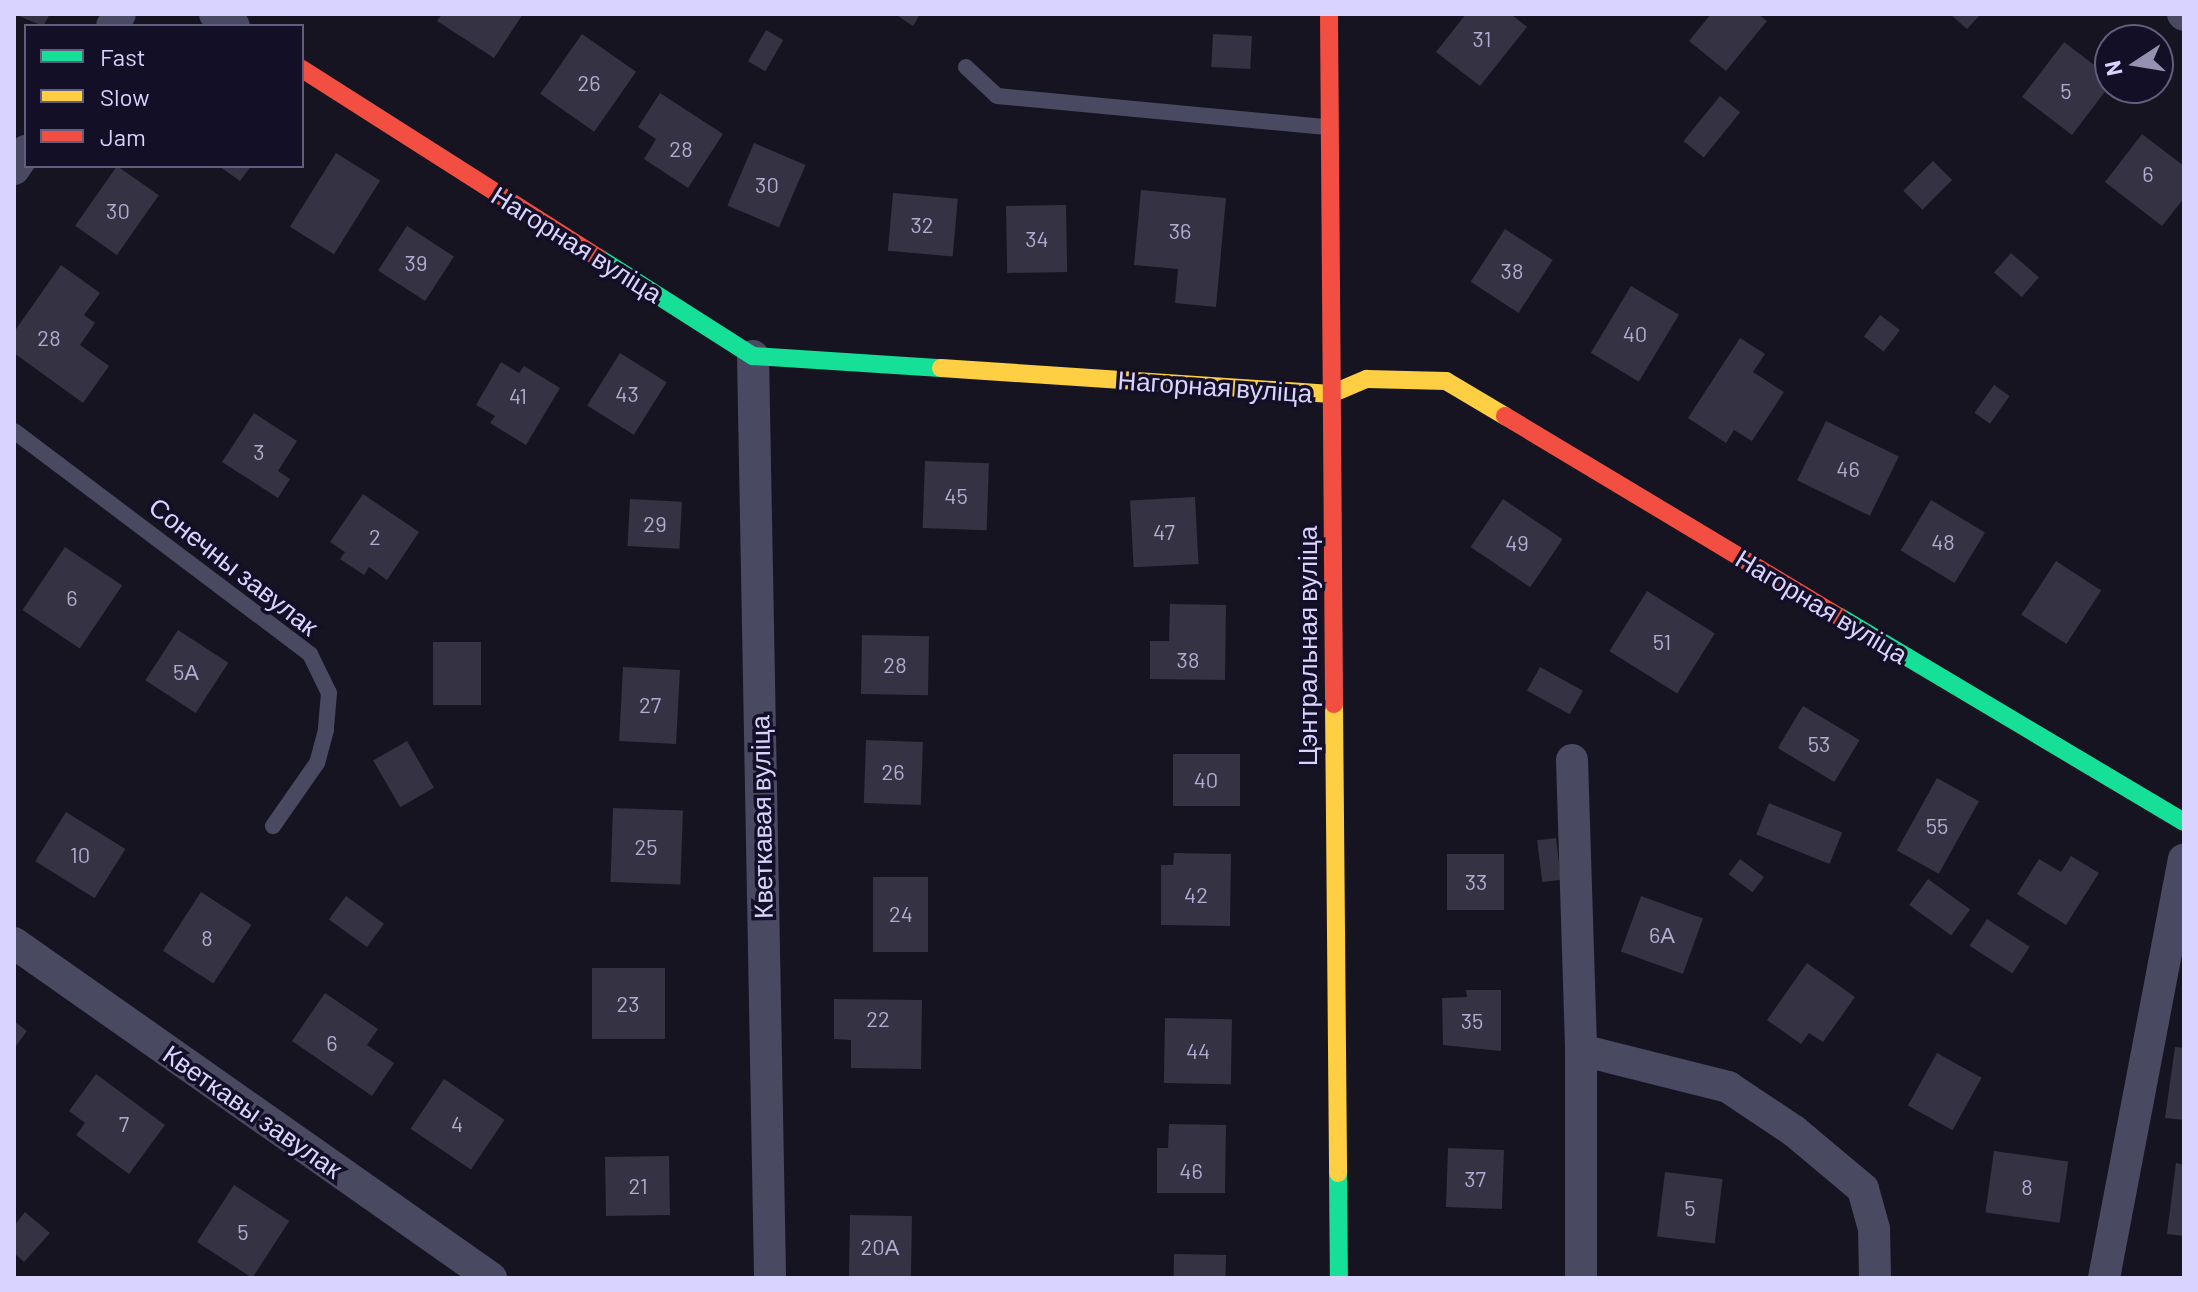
<!DOCTYPE html>
<meta charset="utf-8">
<style>
body{margin:0}
#map{position:relative;width:2198px;height:1292px;overflow:hidden;background:#161421;font-family:Barlow,sans-serif}
div>[style]{position:absolute}
.building>*{inset:0;background:#343243;transform-origin:0 0}
.lane>*{height:16px;margin:-8px;padding:0 8px;transform-origin:8px;border-radius:8px;background:#4a4962}
.street>*{height:32px;margin:-16px;padding:0 16px;transform-origin:16px;border-radius:16px;background:#4a4962}
.fast>*{height:18px;margin:-9px;padding:0 9px;transform-origin:9px;border-radius:9px;background:#16e098}
.slow>*{height:18px;margin:-9px;padding:0 9px;transform-origin:9px;border-radius:9px;background:#ffcf43}
.jam>*{height:18px;margin:-9px;padding:0 9px;transform-origin:9px;border-radius:9px;background:#f24e42}
span{translate:-50% -50%;white-space:nowrap;text-align:center;line-height:1.15;-webkit-text-stroke:7px #130f26;paint-order:stroke}
.number-label{font-size:22px;color:#b0acd0}
.number-label span{-webkit-text-stroke-width:0}
.street-label{font-size:26px;color:#d9d4ff}
.frame{position:absolute;inset:0;border:16px solid #d9d4ff;pointer-events:none}
.legend{position:absolute;left:24px;top:24px;width:280px;height:144px;box-sizing:border-box;background:#130f26;border:2px solid #625e7d;margin:0;padding:10px 14px;list-style:none;font-size:24px;color:#d9d4ff}
.legend li{display:flex;align-items:center;gap:16px;height:40px}
.legend b{width:40px;border:2px solid #625e7d}
.north{position:absolute;left:2094px;top:24px;width:80px;height:80px;box-sizing:border-box;background:#130f26;border:2px solid #625e7d;border-radius:50%;rotate:258deg;font-size:22px;font-weight:700;line-height:32px;text-align:center;color:#d9d4ff}
.north::after{content:'';display:block;margin:auto;width:28px;height:36px;background:#9591b1;clip-path:polygon(50% 0,100% 100%,50% 72%,0 100%)}
</style>
<div id="map">
<div class="building">
<i style="clip-path:polygon(14px 14px,50px 14px,43px 26px)"></i>
<i style="clip-path:polygon(442px 14px,523px 14px,494px 58px,437px 21px)"></i>
<i style="clip-path:polygon(895px 14px,920px 14px,913px 26px)"></i>
<i style="clip-path:polygon(1466px 14px,1511px 14px,1527px 27px,1480px 86px,1436px 52px)"></i>
<i style="clip-path:polygon(1711px 14px,1758px 14px,1767px 21px,1726px 71px,1689px 41px)"></i>
<i style="clip-path:polygon(1950px 14px,1981px 14px,1967px 29px)"></i>
<i style="left:766px;top:30px;width:20px;height:36px;rotate:30deg"></i>
<i style="left:582px;top:34px;width:66px;height:73px;rotate:35deg"></i>
<i style="left:1213px;top:34px;width:39px;height:33px;rotate:3deg"></i>
<i style="clip-path:polygon(2064px 42px,2110px 77px,2110px 85px,2072px 135px,2022px 97px)"></i>
<i style="clip-path:polygon(660px 93px,723px 134px,688px 188px,644px 159px,656px 139px,638px 127px)"></i>
<i style="left:1720px;top:96px;width:26px;height:58px;rotate:39deg"></i>
<i style="clip-path:polygon(2142px 134px,2184px 166px,2184px 198px,2162px 226px,2105px 182px)"></i>
<i style="left:754px;top:143px;width:56px;height:68px;rotate:23deg"></i>
<i style="left:336px;top:153px;width:52px;height:87px;rotate:32deg"></i>
<i style="left:1933px;top:161px;width:27px;height:42px;rotate:45deg"></i>
<i style="left:117px;top:166px;width:51px;height:73px;rotate:35deg"></i>
<i style="clip-path:polygon(219px 166px,251px 166px,240px 181px)"></i>
<i style="clip-path:polygon(1141px 190px,1226px 198px,1216px 307px,1175px 303px,1178px 269px,1134px 265px)"></i>
<i style="left:893px;top:193px;width:65px;height:58px;rotate:5deg"></i>
<i style="left:1066px;top:205px;width:67px;height:60px;rotate:89deg"></i>
<i style="left:407px;top:226px;width:56px;height:53px;rotate:33deg"></i>
<i style="left:1505px;top:229px;width:57px;height:63px;rotate:33deg"></i>
<i style="left:2011px;top:253px;width:37px;height:26px;rotate:41deg"></i>
<i style="clip-path:polygon(61px 265px,100px 293px,84px 315px,95px 323px,80px 345px,109px 366px,83px 403px,14px 353px,14px 332px)"></i>
<i style="left:1631px;top:286px;width:56px;height:78px;rotate:31deg"></i>
<i style="left:1880px;top:315px;width:25px;height:27px;rotate:37deg"></i>
<i style="clip-path:polygon(1740px 338px,1765px 354px,1753px 372px,1784px 392px,1752px 441px,1734px 430px,1726px 443px,1688px 418px)"></i>
<i style="left:620px;top:353px;width:55px;height:62px;rotate:32deg"></i>
<i style="clip-path:polygon(501px 362px,519px 373px,524px 366px,560px 388px,526px 445px,490px 423px,495px 416px,476px 405px)"></i>
<i style="left:1994px;top:385px;width:19px;height:34px;rotate:35deg"></i>
<i style="clip-path:polygon(254px 413px,297px 441px,278px 471px,290px 479px,278px 498px,222px 462px)"></i>
<i style="left:1826px;top:421px;width:81px;height:66px;rotate:26deg"></i>
<i style="left:925px;top:461px;width:64px;height:67px;rotate:2deg"></i>
<i style="clip-path:polygon(363px 494px,419px 532px,387px 580px,369px 567px,364px 575px,340px 559px,345px 552px,330px 542px)"></i>
<i style="left:1195px;top:497px;width:67px;height:65px;rotate:87deg"></i>
<i style="left:630px;top:499px;width:52px;height:47px;rotate:3deg"></i>
<i style="left:1503px;top:499px;width:72px;height:58px;rotate:34deg"></i>
<i style="left:1931px;top:500px;width:63px;height:59px;rotate:31deg"></i>
<i style="left:65px;top:547px;width:69px;height:76px;rotate:34deg"></i>
<i style="left:2056px;top:561px;width:54px;height:64px;rotate:33deg"></i>
<i style="left:1647px;top:591px;width:80px;height:71px;rotate:32deg"></i>
<i style="clip-path:polygon(1170px 604px,1226px 605px,1225px 680px,1150px 679px,1150px 641px,1169px 641px)"></i>
<i style="left:178px;top:630px;width:60px;height:60px;rotate:33deg"></i>
<i style="left:862px;top:635px;width:67px;height:59px;rotate:1deg"></i>
<i style="left:433px;top:642px;width:48px;height:63px"></i>
<i style="left:623px;top:667px;width:57px;height:74px;rotate:3deg"></i>
<i style="left:1540px;top:667px;width:49px;height:27px;rotate:29deg"></i>
<i style="left:1803px;top:706px;width:66px;height:49px;rotate:31deg"></i>
<i style="left:866px;top:740px;width:57px;height:63px;rotate:2deg"></i>
<i style="left:407px;top:741px;width:54px;height:39px;rotate:60deg"></i>
<i style="left:1173px;top:754px;width:67px;height:52px"></i>
<i style="left:1937px;top:778px;width:48px;height:83px;rotate:29deg"></i>
<i style="left:1769px;top:803px;width:79px;height:34px;rotate:22deg"></i>
<i style="left:613px;top:808px;width:70px;height:74px;rotate:2deg"></i>
<i style="left:66px;top:812px;width:70px;height:58px;rotate:32deg"></i>
<i style="left:1556px;top:838px;width:42px;height:19px;rotate:83deg"></i>
<i style="clip-path:polygon(1174px 853px,1231px 854px,1230px 926px,1161px 925px,1161px 865px,1173px 865px)"></i>
<i style="left:1447px;top:854px;width:57px;height:56px"></i>
<i style="clip-path:polygon(2071px 856px,2099px 873px,2066px 925px,2017px 894px,2039px 859px,2061px 872px)"></i>
<i style="left:1740px;top:859px;width:30px;height:19px;rotate:37deg"></i>
<i style="left:873px;top:877px;width:55px;height:75px"></i>
<i style="left:1928px;top:879px;width:52px;height:32px;rotate:36deg"></i>
<i style="left:201px;top:892px;width:60px;height:70px;rotate:33deg"></i>
<i style="left:346px;top:896px;width:47px;height:29px;rotate:36deg"></i>
<i style="left:1641px;top:896px;width:66px;height:59px;rotate:20deg"></i>
<i style="left:1987px;top:919px;width:51px;height:32px;rotate:33deg"></i>
<i style="clip-path:polygon(1807px 963px,1855px 997px,1823px 1042px,1809px 1033px,1801px 1044px,1767px 1020px)"></i>
<i style="left:592px;top:968px;width:73px;height:71px"></i>
<i style="clip-path:polygon(1466px 990px,1501px 990px,1501px 1051px,1443px 1045px,1442px 998px,1467px 997px)"></i>
<i style="clip-path:polygon(325px 993px,378px 1029px,367px 1045px,394px 1063px,372px 1096px,292px 1041px)"></i>
<i style="clip-path:polygon(834px 999px,922px 1000px,921px 1069px,851px 1068px,851px 1040px,834px 1039px)"></i>
<i style="left:1165px;top:1018px;width:67px;height:65px;rotate:1deg"></i>
<i style="clip-path:polygon(14px 1021px,27px 1031px,14px 1049px)"></i>
<i style="clip-path:polygon(2175px 1047px,2184px 1048px,2184px 1120px,2165px 1118px)"></i>
<i style="left:1937px;top:1053px;width:51px;height:60px;rotate:29deg"></i>
<i style="clip-path:polygon(96px 1074px,165px 1125px,129px 1174px,76px 1135px,85px 1123px,69px 1111px)"></i>
<i style="left:444px;top:1079px;width:73px;height:60px;rotate:34deg"></i>
<i style="clip-path:polygon(1169px 1124px,1226px 1125px,1225px 1193px,1157px 1193px,1157px 1148px,1168px 1148px)"></i>
<i style="left:1448px;top:1148px;width:56px;height:59px;rotate:2deg"></i>
<i style="left:1994px;top:1151px;width:75px;height:62px;rotate:8deg"></i>
<i style="left:669px;top:1156px;width:59px;height:64px;rotate:89deg"></i>
<i style="clip-path:polygon(2176px 1163px,2184px 1165px,2184px 1236px,2167px 1234px)"></i>
<i style="left:1665px;top:1172px;width:58px;height:65px;rotate:7deg"></i>
<i style="left:234px;top:1185px;width:66px;height:68px;rotate:33deg"></i>
<i style="clip-path:polygon(25px 1212px,50px 1233px,24px 1262px,14px 1253px,14px 1226px)"></i>
<i style="left:850px;top:1215px;width:62px;height:63px;rotate:1deg"></i>
<i style="left:1174px;top:1254px;width:52px;height:24px;rotate:1deg"></i>
</div>
<div class="lane">
<i style="left:966px;top:67px;width:42px;rotate:43.1deg"></i>
<i style="left:997px;top:96px;width:331px;rotate:5.4deg"></i>
<i style="left:14px;top:431px;width:371px;rotate:37deg"></i>
<i style="left:310px;top:654px;width:43px;rotate:64deg"></i>
<i style="left:329px;top:693px;width:37px;rotate:95deg"></i>
<i style="left:326px;top:730px;width:34px;rotate:105deg"></i>
<i style="left:317px;top:763px;width:77px;rotate:124.9deg"></i>
</div>
<div class="street">
<i style="left:215px;top:14px;width:22px;rotate:32deg"></i>
<i style="left:2183px;top:14px;width:1px;rotate:45deg"></i>
<i style="left:112px;top:26px;width:14px;rotate:-56deg"></i>
<i style="left:14px;top:169px;width:22px;rotate:-56deg"></i>
<i style="left:753px;top:356px;width:922px;rotate:88.94deg"></i>
<i style="left:1572px;top:760px;width:290px;rotate:88.2deg"></i>
<i style="left:1581px;top:1050px;width:228px;rotate:90deg"></i>
<i style="left:14px;top:943px;width:583px;rotate:35.08deg"></i>
<i style="left:1581px;top:1050px;width:152px;rotate:14.1deg"></i>
<i style="left:1728px;top:1087px;width:79px;rotate:33.7deg"></i>
<i style="left:1794px;top:1131px;width:90px;rotate:40deg"></i>
<i style="left:1863px;top:1189px;width:41px;rotate:74.6deg"></i>
<i style="left:1874px;top:1229px;width:49px;rotate:88.8deg"></i>
<i style="left:2104px;top:1278px;width:426px;rotate:-79.2deg"></i>
</div>
<div class="fast">
<i style="left:599px;top:258px;width:183px;rotate:32.5deg"></i>
<i style="left:753px;top:356px;width:188px;rotate:3.7deg"></i>
<i style="left:1840px;top:617px;width:400px;rotate:30.8deg"></i>
<i style="left:1338px;top:1173px;width:105px;rotate:89.5deg"></i>
</div>
<div class="slow">
<i style="left:941px;top:368px;width:391px;rotate:3.8deg"></i>
<i style="left:1331px;top:394px;width:39px;rotate:-23deg"></i>
<i style="left:1367px;top:379px;width:79px;rotate:1.5deg"></i>
<i style="left:1446px;top:381px;width:69px;rotate:30.7deg"></i>
<i style="left:1334px;top:704px;width:469px;rotate:89.5deg"></i>
</div>
<div class="jam">
<i style="left:1329px;top:14px;width:690px;rotate:89.58deg"></i>
<i style="left:302px;top:69px;width:352px;rotate:32.5deg"></i>
<i style="left:1505px;top:416px;width:391px;rotate:31deg"></i>
</div>
<div class="number-label">
<span style="left:1482px;top:39px">31</span>
<span style="left:589px;top:83px">26</span>
<span style="left:2066px;top:91px">5</span>
<span style="left:681px;top:149px">28</span>
<span style="left:2148px;top:174px">6</span>
<span style="left:767px;top:185px">30</span>
<span style="left:118px;top:211px">30</span>
<span style="left:922px;top:225px">32</span>
<span style="left:1180px;top:231px">36</span>
<span style="left:1037px;top:239px">34</span>
<span style="left:416px;top:263px">39</span>
<span style="left:1512px;top:271px">38</span>
<span style="left:1635px;top:334px">40</span>
<span style="left:49px;top:338px">28</span>
<span style="left:627px;top:394px">43</span>
<span style="left:518px;top:396px">41</span>
<span style="left:259px;top:452px">3</span>
<span style="left:1848px;top:469px">46</span>
<span style="left:956px;top:496px">45</span>
<span style="left:655px;top:524px">29</span>
<span style="left:1164px;top:532px">47</span>
<span style="left:375px;top:537px">2</span>
<span style="left:1943px;top:542px">48</span>
<span style="left:1517px;top:543px">49</span>
<span style="left:72px;top:598px">6</span>
<span style="left:1662px;top:642px">51</span>
<span style="left:1188px;top:660px">38</span>
<span style="left:895px;top:665px">28</span>
<span style="left:186px;top:672px">5А</span>
<span style="left:650px;top:705px">27</span>
<span style="left:1819px;top:744px">53</span>
<span style="left:893px;top:772px">26</span>
<span style="left:1206px;top:780px">40</span>
<span style="left:1937px;top:826px">55</span>
<span style="left:646px;top:847px">25</span>
<span style="left:80px;top:855px">10</span>
<span style="left:1476px;top:882px">33</span>
<span style="left:1196px;top:895px">42</span>
<span style="left:901px;top:914px">24</span>
<span style="left:1662px;top:935px">6А</span>
<span style="left:207px;top:938px">8</span>
<span style="left:628px;top:1004px">23</span>
<span style="left:878px;top:1019px">22</span>
<span style="left:1472px;top:1021px">35</span>
<span style="left:332px;top:1043px">6</span>
<span style="left:1198px;top:1051px">44</span>
<span style="left:124px;top:1124px">7</span>
<span style="left:457px;top:1124px">4</span>
<span style="left:1191px;top:1171px">46</span>
<span style="left:1475px;top:1179px">37</span>
<span style="left:638px;top:1186px">21</span>
<span style="left:2027px;top:1187px">8</span>
<span style="left:1690px;top:1208px">5</span>
<span style="left:243px;top:1232px">5</span>
<span style="left:880px;top:1247px">20А</span>
</div>
<div class="street-label">
<span style="left:577px;top:244px;rotate:32deg">Нагорная вуліца</span>
<span style="left:1215px;top:386px;rotate:4deg">Нагорная вуліца</span>
<span style="left:234px;top:566px;rotate:38deg">Сонечны завулак</span>
<span style="left:1822px;top:606px;rotate:31deg">Нагорная вуліца</span>
<span style="left:1307px;top:646px;rotate:-90deg">Цэнтральная вуліца</span>
<span style="left:761px;top:817px;rotate:-91deg">Кветкавая вуліца</span>
<span style="left:253px;top:1111px;rotate:35deg">Кветкавы завулак</span>
</div>
<div class="frame"></div>
<ul class="legend">
<li><b style="height:10px;background:#16e098"></b>Fast</li>
<li><b style="height:10px;background:#ffcf43"></b>Slow</li>
<li><b style="height:10px;background:#f24e42"></b>Jam</li>
</ul>
<div class="north">N</div>
</div>
